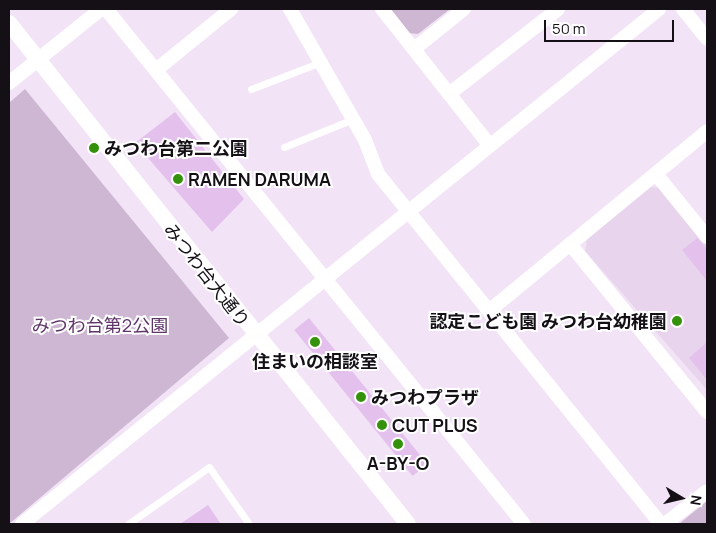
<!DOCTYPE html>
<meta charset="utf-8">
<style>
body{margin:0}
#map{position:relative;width:716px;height:533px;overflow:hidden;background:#f2e4f6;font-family:Manrope,"Noto Sans JP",sans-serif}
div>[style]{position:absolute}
.built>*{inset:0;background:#e8d5ed}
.green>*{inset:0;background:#cdb7d3}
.building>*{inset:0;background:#e3c1ec;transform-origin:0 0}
.service>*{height:7px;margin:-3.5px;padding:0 3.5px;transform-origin:3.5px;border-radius:3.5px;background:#fff}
.minor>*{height:14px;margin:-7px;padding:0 7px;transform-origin:7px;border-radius:7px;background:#fff}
.tertiary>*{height:16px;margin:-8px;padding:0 8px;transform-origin:8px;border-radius:8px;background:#fff}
.dots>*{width:14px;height:14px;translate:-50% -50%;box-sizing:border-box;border:2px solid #fff;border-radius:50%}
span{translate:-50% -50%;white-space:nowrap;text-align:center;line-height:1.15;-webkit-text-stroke:4px #fff;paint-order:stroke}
.poi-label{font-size:18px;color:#141016;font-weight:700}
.left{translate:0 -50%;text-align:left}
.right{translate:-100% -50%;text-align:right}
.street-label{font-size:18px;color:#141016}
.park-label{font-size:18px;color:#5e3469}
.frame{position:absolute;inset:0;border:10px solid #141016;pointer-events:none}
.north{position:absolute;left:656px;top:473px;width:50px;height:50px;-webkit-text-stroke:4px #fff;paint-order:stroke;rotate:99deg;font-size:14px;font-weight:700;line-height:20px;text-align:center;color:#141016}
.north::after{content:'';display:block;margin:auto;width:18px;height:22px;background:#141016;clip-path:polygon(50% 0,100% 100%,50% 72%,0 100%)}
.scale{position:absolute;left:544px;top:20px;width:130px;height:22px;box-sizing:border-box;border:2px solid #141016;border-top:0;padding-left:6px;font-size:15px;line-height:18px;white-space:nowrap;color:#141016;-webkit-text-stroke:4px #fff;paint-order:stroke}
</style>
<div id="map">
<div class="built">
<i style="clip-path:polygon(651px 187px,661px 188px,707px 245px,707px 390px,585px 251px,587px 240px)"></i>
</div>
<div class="green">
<i style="clip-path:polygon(388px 9px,450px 9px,418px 34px,408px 33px)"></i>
<i style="clip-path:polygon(25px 89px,229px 338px,9px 524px,9px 103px)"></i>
<i style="clip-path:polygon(707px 501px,707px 524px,679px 524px)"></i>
</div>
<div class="building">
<i style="clip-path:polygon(175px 112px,244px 199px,212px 232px,135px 143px)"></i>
<i style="clip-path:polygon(697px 238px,707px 249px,707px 281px,682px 250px)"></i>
<i style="left:309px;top:318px;width:188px;height:19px;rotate:51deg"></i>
<i style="clip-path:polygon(707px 342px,707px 380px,689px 358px)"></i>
<i style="clip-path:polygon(208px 505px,221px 524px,180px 524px)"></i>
</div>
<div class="service">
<i style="left:251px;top:89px;width:75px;rotate:-21.1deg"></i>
<i style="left:284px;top:147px;width:74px;rotate:-22.1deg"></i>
<i style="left:128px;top:524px;width:99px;rotate:-35.1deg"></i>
<i style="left:209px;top:467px;width:70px;rotate:54.9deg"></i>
</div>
<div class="minor">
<i style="left:106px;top:9px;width:663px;rotate:50.94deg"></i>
<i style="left:290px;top:9px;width:151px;rotate:60.2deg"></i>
<i style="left:365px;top:140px;width:36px;rotate:69deg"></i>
<i style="left:378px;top:174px;width:176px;rotate:51deg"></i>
<i style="left:489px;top:311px;width:283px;rotate:-39.5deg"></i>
<i style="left:382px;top:9px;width:171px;rotate:51.7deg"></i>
<i style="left:683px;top:9px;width:38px;rotate:51deg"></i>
<i style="left:414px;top:49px;width:64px;rotate:-38.7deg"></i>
<i style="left:156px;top:70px;width:97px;rotate:-39.1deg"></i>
<i style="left:9px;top:83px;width:118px;rotate:-38.8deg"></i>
<i style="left:449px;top:94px;width:138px;rotate:-37.9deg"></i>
<i style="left:656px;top:174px;width:81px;rotate:51deg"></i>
<i style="left:570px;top:244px;width:217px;rotate:50.8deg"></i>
<i style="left:489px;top:311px;width:274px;rotate:51.1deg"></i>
<i style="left:22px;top:524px;width:819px;rotate:-38.95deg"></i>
<i style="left:665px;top:524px;width:53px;rotate:-38.2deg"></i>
</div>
<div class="tertiary">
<i style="left:9px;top:23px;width:640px;rotate:51.47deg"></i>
</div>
<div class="dots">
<i style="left:94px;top:148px;background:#33910a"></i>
<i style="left:178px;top:179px;background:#33910a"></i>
<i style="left:677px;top:321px;background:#33910a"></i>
<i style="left:315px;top:342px;background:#33910a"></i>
<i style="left:361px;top:397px;background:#33910a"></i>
<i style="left:382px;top:425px;background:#33910a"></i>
<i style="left:398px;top:444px;background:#33910a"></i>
</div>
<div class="poi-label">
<span class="left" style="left:104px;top:148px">みつわ台第二公園</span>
<span class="left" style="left:188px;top:179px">RAMEN DARUMA</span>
<span class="right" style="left:667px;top:321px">認定こども園 みつわ台幼稚園</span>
<span style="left:315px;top:361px">住まいの相談室</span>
<span class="left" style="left:371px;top:397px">みつわプラザ</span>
<span class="left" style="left:392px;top:425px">CUT PLUS</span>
<span style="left:398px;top:463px">A-BY-O</span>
</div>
<div class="street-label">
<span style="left:207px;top:275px;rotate:52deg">みつわ台大通り</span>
</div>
<div class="park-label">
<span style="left:100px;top:325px">みつわ台第2公園</span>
</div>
<div class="frame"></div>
<div class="north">N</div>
<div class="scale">50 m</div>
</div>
